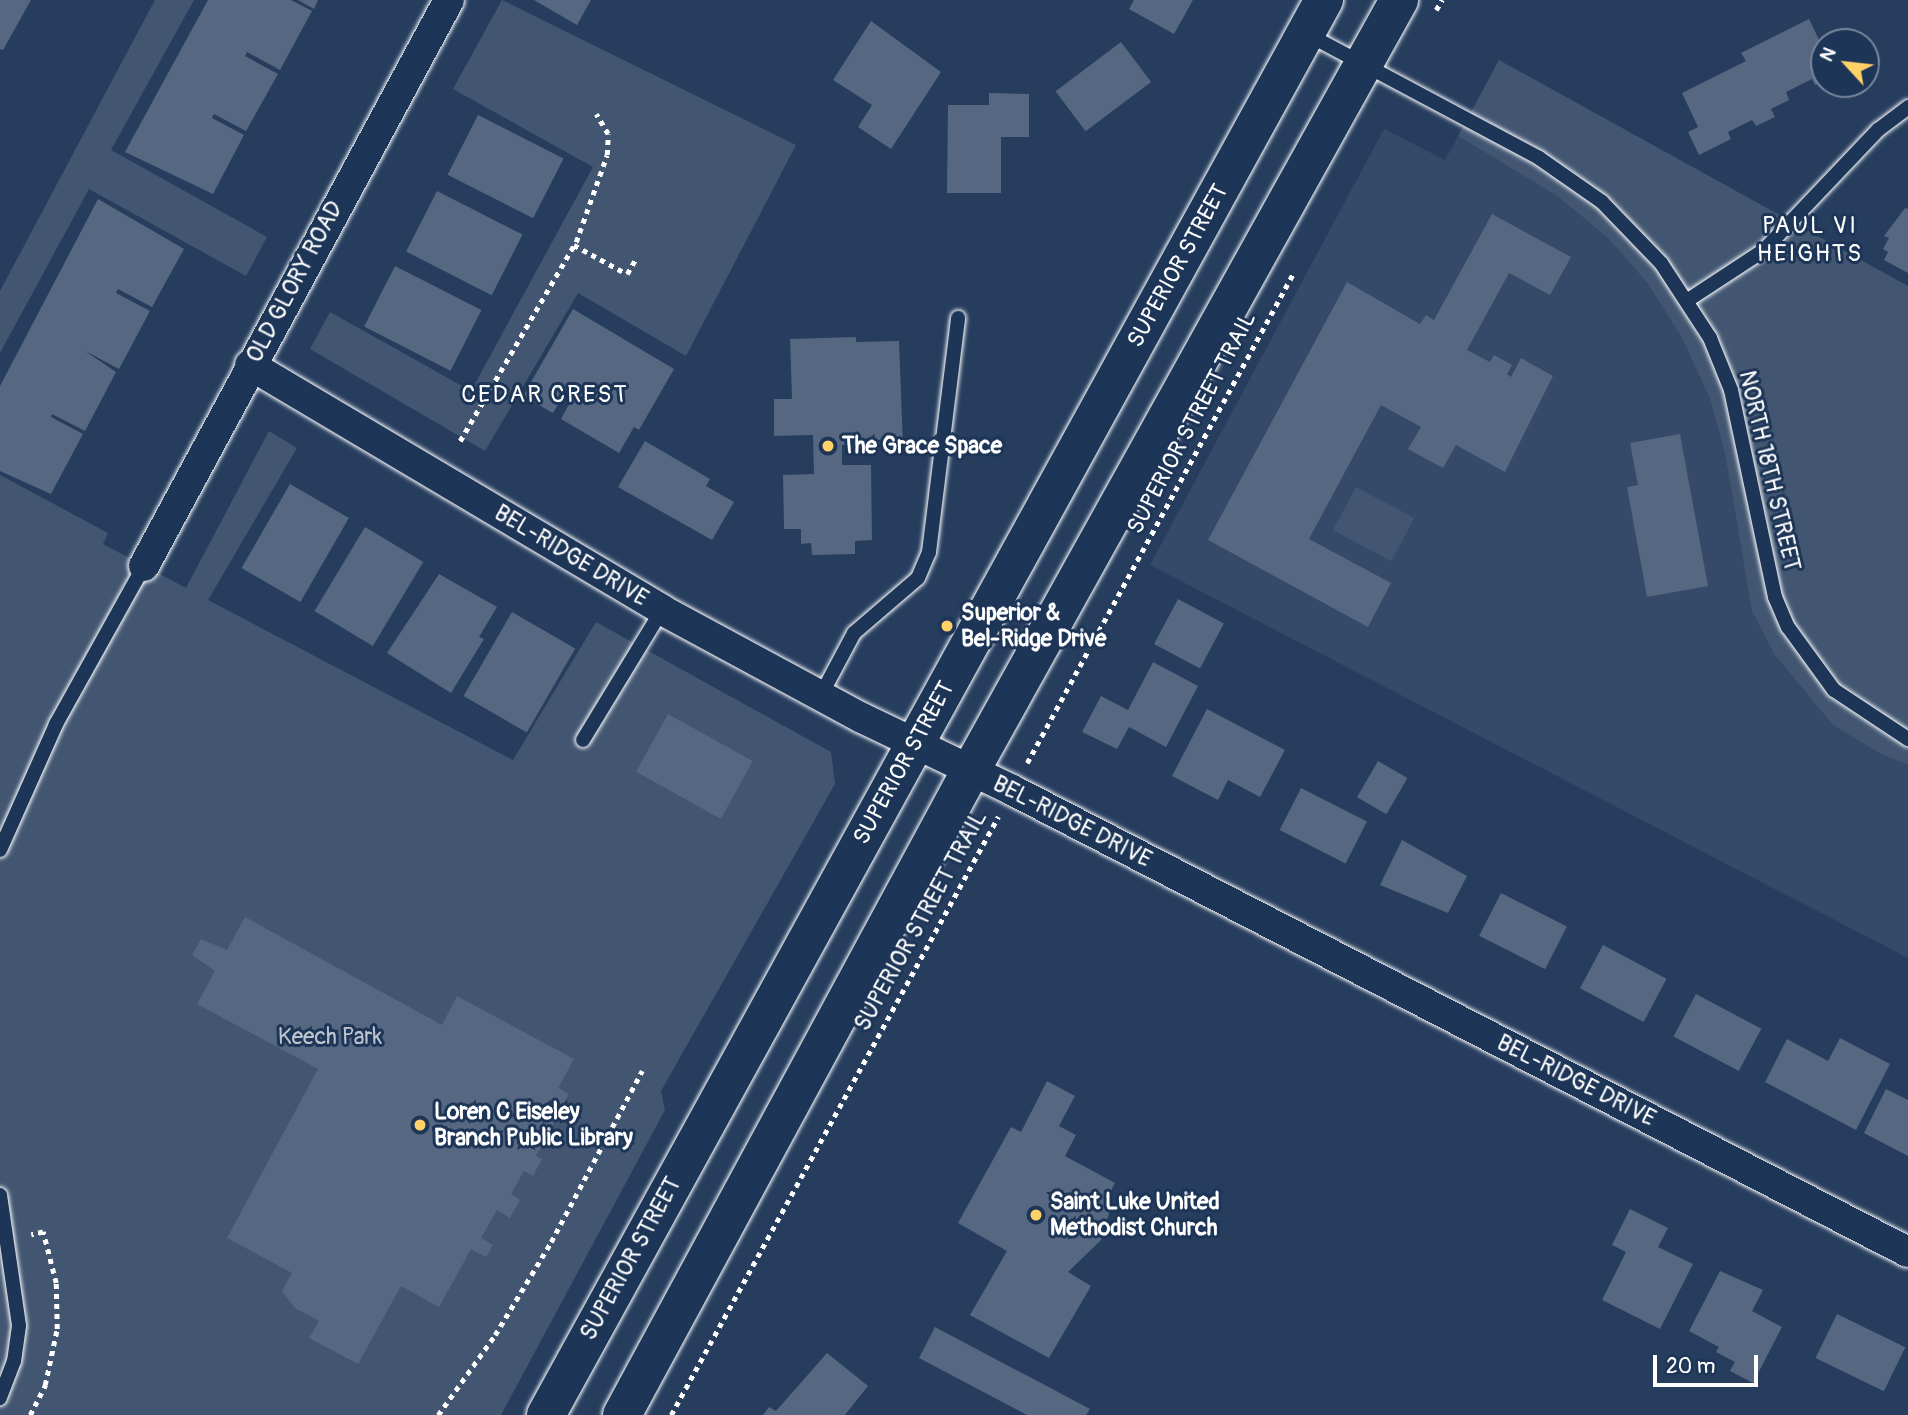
<!DOCTYPE html>
<meta charset="utf-8">
<style>
body{margin:0}
#map{position:relative;width:1908px;height:1415px;overflow:hidden;background:#263d5e;font-family:Pangolin,sans-serif}
div>[style]{position:absolute}
.built>*{inset:0;background:#344a68}
.green>*{inset:0;background:#425672;transform-origin:0 0}
.building>*{inset:0;background:#556781;transform-origin:0 0}
.path>*{height:4.5px;margin-top:-2.25px;transform-origin:0;background:repeating-linear-gradient(90deg,#fff 0 5px,transparent 0 10px)}
.roads{filter:drop-shadow(0 0 2px #fff) drop-shadow(0 0 2px #fff)}
.service>*{height:14px;margin:-7px;padding:0 7px;transform-origin:7px;border-radius:7px;background:#1d3557}
.minor>*{height:30px;margin:-15px;padding:0 15px;transform-origin:15px;border-radius:15px;background:#1d3557}
.primary>*{height:38px;margin:-19px;padding:0 19px;transform-origin:19px;border-radius:19px;background:#1d3557}
.dots>*{width:19px;height:19px;translate:-50% -50%;box-sizing:border-box;border:4px solid #1d3557;border-radius:50%}
span{translate:-50% -50%;white-space:nowrap;text-align:center;line-height:1.15;-webkit-text-stroke:6px #1d3557;paint-order:stroke}
.street-label{font-size:23px;color:#fff}
.poi-label{font-size:23px;color:#fff;font-weight:700}
.left{translate:0 -50%;text-align:left}
.park-label{font-size:23px;color:#bdc4ce}
.neighbourhood-label{font-size:24px;color:#fff;letter-spacing:2px}
.north{position:absolute;left:1810px;top:28px;width:70px;height:70px;box-sizing:border-box;background:#1d3557;border:2px solid #77869a;border-radius:50%;rotate:297deg;font-size:19px;font-weight:700;line-height:28px;text-align:center;color:#fff}
.north::after{content:'';display:block;margin:auto;width:24px;height:32px;background:#ffd166;clip-path:polygon(50% 0,100% 100%,50% 72%,0 100%)}
.scale{position:absolute;left:1653px;top:1355px;width:105px;height:32px;box-sizing:border-box;border:4px solid #fff;border-top:0;padding-left:9px;font-size:21px;line-height:24px;white-space:nowrap;color:#fff;-webkit-text-stroke:5px #1d3557;paint-order:stroke}
</style>
<div id="map">
<div class="built">
<i style="clip-path:polygon(1384px 129px,1445px 160px,1458px 136px,1557px 196px,1608px 238px,1648px 284px,1682px 338px,1710px 399px,1725px 454px,1743px 560px,1883px 755px,1908px 765px,1908px 958px,1150px 565px)"></i>
</div>
<div class="green">
<i style="clip-path:polygon(155px 0,194px 0,111px 150px,267px 237px,246px 276px,89px 189px,0 353px,0 291px)"></i>
<i style="clip-path:polygon(502px 0,796px 145px,686px 356px,578px 293px,485px 451px,310px 349px,330px 312px,471px 391px,593px 167px,453px 89px)"></i>
<i style="clip-path:polygon(1499px 60px,1908px 286px,1908px 765px,1883px 755px,1833px 725px,1775px 655px,1752px 611px,1725px 454px,1710px 399px,1682px 338px,1648px 284px,1608px 238px,1557px 196px,1458px 136px)"></i>
<i style="clip-path:polygon(269px 431px,297px 448px,208px 600px,513px 760px,596px 622px,831px 752px,835px 784px,661px 1091px,665px 1110px,501px 1415px,0 1415px,0 475px,108px 533px,103px 544px,186px 588px)"></i>
<i style="left:1356px;top:487px;width:66px;height:49px;rotate:28deg"></i>
</div>
<div class="building">
<i style="clip-path:polygon(0 0,31px 0,3px 50px,0 49px)"></i>
<i style="clip-path:polygon(208px 0,291px 0,312px 11px,280px 70px,247px 52px,245px 56px,278px 74px,246px 131px,214px 114px,212px 118px,244px 135px,213px 194px,125px 152px)"></i>
<i style="clip-path:polygon(298px 0,318px 0,314px 9px)"></i>
<i style="clip-path:polygon(534px 0,591px 0,577px 25px)"></i>
<i style="clip-path:polygon(1134px 0,1193px 0,1174px 34px,1129px 9px)"></i>
<i style="clip-path:polygon(1809px 19px,1824px 50px,1824px 81px,1815px 85px,1812px 79px,1786px 92px,1789px 100px,1771px 109px,1775px 117px,1756px 126px,1752px 120px,1728px 132px,1731px 139px,1699px 155px,1688px 132px,1698px 127px,1682px 93px,1746px 61px,1741px 53px)"></i>
<i style="clip-path:polygon(871px 21px,941px 72px,891px 149px,858px 127px,872px 105px,833px 80px)"></i>
<i style="left:1121px;top:42px;width:50px;height:82px;rotate:53deg"></i>
<i style="clip-path:polygon(989px 93px,1029px 94px,1029px 137px,1001px 137px,1001px 193px,947px 193px,948px 105px,989px 105px)"></i>
<i style="left:478px;top:115px;width:96px;height:67px;rotate:27deg"></i>
<i style="left:437px;top:191px;width:96px;height:68px;rotate:27deg"></i>
<i style="clip-path:polygon(98px 199px,184px 249px,152px 307px,118px 289px,116px 293px,150px 311px,119px 369px,85px 351px,116px 372px,85px 431px,52px 414px,51px 417px,83px 434px,51px 494px,0 471px,0 386px)"></i>
<i style="clip-path:polygon(1905px 208px,1908px 209px,1908px 273px,1884px 260px,1888px 252px,1883px 249px,1889px 238px,1884px 236px)"></i>
<i style="clip-path:polygon(1492px 214px,1571px 257px,1550px 295px,1509px 273px,1467px 350px,1490px 362px,1494px 355px,1512px 365px,1507px 374px,1511px 377px,1521px 358px,1553px 376px,1505px 472px,1456px 445px,1443px 468px,1408px 449px,1421px 427px,1381px 405px,1309px 539px,1391px 583px,1368px 627px,1208px 540px,1347px 282px,1420px 324px,1426px 315px,1434px 320px)"></i>
<i style="left:395px;top:266px;width:97px;height:68px;rotate:27deg"></i>
<i style="clip-path:polygon(573px 309px,674px 369px,639px 430px,634px 427px,619px 453px,561px 419px,578px 388px,568px 387px,553px 413px,523px 396px)"></i>
<i style="clip-path:polygon(856px 337px,856px 342px,899px 341px,903px 446px,842px 445px,842px 465px,871px 465px,872px 540px,855px 541px,855px 554px,812px 555px,811px 543px,801px 544px,801px 529px,784px 529px,783px 475px,814px 474px,813px 435px,774px 436px,774px 399px,792px 399px,790px 339px)"></i>
<i style="clip-path:polygon(1680px 434px,1708px 586px,1647px 597px,1627px 487px,1638px 485px,1630px 443px)"></i>
<i style="clip-path:polygon(645px 441px,710px 479px,706px 486px,734px 502px,712px 540px,618px 487px)"></i>
<i style="left:290px;top:484px;width:68px;height:97px;rotate:30deg"></i>
<i style="left:365px;top:527px;width:68px;height:98px;rotate:31deg"></i>
<i style="clip-path:polygon(439px 574px,497px 607px,479px 637px,484px 639px,451px 693px,387px 653px)"></i>
<i style="left:1178px;top:599px;width:52px;height:51px;rotate:28deg"></i>
<i style="left:512px;top:612px;width:73px;height:97px;rotate:30deg"></i>
<i style="clip-path:polygon(1153px 662px,1198px 686px,1166px 747px,1129px 727px,1117px 749px,1082px 732px,1101px 696px,1128px 710px)"></i>
<i style="clip-path:polygon(1207px 709px,1285px 750px,1260px 797px,1228px 780px,1218px 800px,1172px 776px)"></i>
<i style="left:668px;top:714px;width:97px;height:66px;rotate:29deg"></i>
<i style="left:1378px;top:761px;width:34px;height:42px;rotate:30deg"></i>
<i style="left:1301px;top:788px;width:74px;height:47px;rotate:27deg"></i>
<i style="clip-path:polygon(1402px 840px,1467px 876px,1448px 913px,1380px 885px)"></i>
<i style="left:1501px;top:893px;width:74px;height:48px;rotate:27deg"></i>
<i style="clip-path:polygon(245px 917px,442px 1025px,457px 996px,574px 1059px,558px 1088px,569px 1094px,536px 1156px,542px 1159px,533px 1176px,524px 1171px,511px 1194px,520px 1200px,510px 1218px,497px 1210px,481px 1238px,493px 1245px,486px 1257px,471px 1249px,439px 1307px,401px 1286px,358px 1364px,309px 1338px,319px 1321px,295px 1308px,282px 1291px,292px 1273px,227px 1238px,318px 1069px,197px 1004px,215px 971px,192px 955px,201px 939px,227px 950px)"></i>
<i style="left:1603px;top:945px;width:72px;height:49px;rotate:28deg"></i>
<i style="left:1696px;top:994px;width:74px;height:48px;rotate:28deg"></i>
<i style="clip-path:polygon(1840px 1038px,1890px 1064px,1856px 1130px,1765px 1082px,1787px 1039px,1828px 1061px)"></i>
<i style="clip-path:polygon(1047px 1081px,1075px 1096px,1059px 1126px,1076px 1135px,1065px 1156px,1115px 1183px,1105px 1202px,1111px 1206px,1102px 1239px,1068px 1272px,1091px 1286px,1049px 1358px,970px 1315px,1007px 1251px,958px 1223px,1011px 1127px,1021px 1132px)"></i>
<i style="clip-path:polygon(1886px 1089px,1908px 1100px,1908px 1156px,1864px 1133px)"></i>
<i style="clip-path:polygon(1630px 1209px,1668px 1228px,1658px 1247px,1693px 1264px,1660px 1329px,1602px 1300px,1626px 1252px,1612px 1245px)"></i>
<i style="clip-path:polygon(1720px 1271px,1763px 1290px,1752px 1311px,1782px 1327px,1753px 1383px,1730px 1371px,1735px 1362px,1716px 1352px,1719px 1347px,1689px 1331px)"></i>
<i style="left:1837px;top:1314px;width:76px;height:49px;rotate:26deg"></i>
<i style="clip-path:polygon(935px 1327px,1090px 1409px,1086px 1415px,1027px 1415px,919px 1358px)"></i>
<i style="clip-path:polygon(827px 1353px,868px 1386px,845px 1415px,763px 1415px,769px 1407px,776px 1411px)"></i>
</div>
<div class="path">
<i style="left:1436px;top:10px;width:12px;rotate:-59deg"></i>
<i style="left:574px;top:245px;width:60px;rotate:28.7deg"></i>
<i style="left:627px;top:274px;width:16px;rotate:-60deg"></i>
<i style="left:460px;top:441px;width:230px;rotate:-59.8deg"></i>
<i style="left:576px;top:242px;width:92px;rotate:-70.4deg"></i>
<i style="left:607px;top:155px;width:21px;rotate:-87deg"></i>
<i style="left:608px;top:134px;width:23px;rotate:-121deg"></i>
<i style="left:1027px;top:763px;width:559px;rotate:-61.46deg"></i>
<i style="left:30px;top:1415px;width:34px;rotate:-63deg"></i>
<i style="left:45px;top:1385px;width:57px;rotate:-77.9deg"></i>
<i style="left:57px;top:1329px;width:46px;rotate:-91.2deg"></i>
<i style="left:56px;top:1283px;width:53px;rotate:-104.3deg"></i>
<i style="left:43px;top:1232px;width:12px;rotate:166deg"></i>
<i style="left:438px;top:1415px;width:98px;rotate:-54.5deg"></i>
<i style="left:495px;top:1335px;width:109px;rotate:-58.9deg"></i>
<i style="left:551px;top:1242px;width:194px;rotate:-62deg"></i>
<i style="left:671px;top:1415px;width:682px;rotate:-61.33deg"></i>
</div>
<div class="roads">
<div class="service">
<i style="left:1307px;top:34px;width:263px;rotate:28.1deg"></i>
<i style="left:1539px;top:158px;width:77px;rotate:34.9deg"></i>
<i style="left:1602px;top:202px;width:85px;rotate:46deg"></i>
<i style="left:1661px;top:263px;width:90px;rotate:56.8deg"></i>
<i style="left:1710px;top:338px;width:56px;rotate:68deg"></i>
<i style="left:1731px;top:390px;width:212px;rotate:78deg"></i>
<i style="left:1775px;top:597px;width:33px;rotate:67deg"></i>
<i style="left:1788px;top:627px;width:78px;rotate:53.9deg"></i>
<i style="left:1834px;top:690px;width:89px;rotate:33.5deg"></i>
<i style="left:1688px;top:300px;width:91px;rotate:-33.3deg"></i>
<i style="left:1764px;top:250px;width:166px;rotate:-46.5deg"></i>
<i style="left:1878px;top:130px;width:38px;rotate:-37deg"></i>
<i style="left:821px;top:695px;width:70px;rotate:-62deg"></i>
<i style="left:854px;top:633px;width:84px;rotate:-40.7deg"></i>
<i style="left:918px;top:578px;width:28px;rotate:-67deg"></i>
<i style="left:929px;top:552px;width:236px;rotate:-82.9deg"></i>
<i style="left:583px;top:740px;width:152px;rotate:-58.7deg"></i>
<i style="left:0;top:850px;width:138px;rotate:-66deg"></i>
<i style="left:56px;top:724px;width:181px;rotate:-60.9deg"></i>
<i style="left:0;top:1195px;width:132px;rotate:81.7deg"></i>
<i style="left:19px;top:1326px;width:35px;rotate:98deg"></i>
<i style="left:14px;top:1361px;width:40px;rotate:111deg"></i>
</div>
<div class="minor">
<i style="left:250px;top:365px;width:479px;rotate:30.7deg"></i>
<i style="left:662px;top:610px;width:227px;rotate:28.4deg"></i>
<i style="left:862px;top:718px;width:166px;rotate:25.6deg"></i>
<i style="left:1012px;top:790px;width:1008px;rotate:27.28deg"></i>
<i style="left:144px;top:566px;width:643px;rotate:-61.68deg"></i>
</div>
<div class="primary">
<i style="left:546px;top:1415px;width:1615px;rotate:-61.2deg"></i>
<i style="left:622px;top:1415px;width:733px;rotate:-61.58deg"></i>
<i style="left:971px;top:770px;width:881px;rotate:-60.93deg"></i>
</div>
</div>
<div class="dots">
<i style="left:828px;top:446px;background:#ffd166"></i>
<i style="left:947px;top:626px;background:#ffd166"></i>
<i style="left:420px;top:1125px;background:#ffd166"></i>
<i style="left:1036px;top:1215px;background:#ffd166"></i>
</div>
<div class="street-label">
<span style="left:1178px;top:266px;rotate:-61deg">SUPERIOR STREET</span>
<span style="left:295px;top:282px;rotate:-62deg">OLD GLORY ROAD</span>
<span style="left:1192px;top:423px;rotate:-62deg">SUPERIOR STREET TRAIL</span>
<span style="left:1769px;top:471px;rotate:77deg">NORTH 18TH STREET</span>
<span style="left:571px;top:556px;rotate:31deg">BEL-RIDGE DRIVE</span>
<span style="left:904px;top:763px;rotate:-61deg">SUPERIOR STREET</span>
<span style="left:1072px;top:822px;rotate:27deg">BEL-RIDGE DRIVE</span>
<span style="left:921px;top:921px;rotate:-61deg">SUPERIOR STREET TRAIL</span>
<span style="left:1576px;top:1081px;rotate:27deg">BEL-RIDGE DRIVE</span>
<span style="left:631px;top:1259px;rotate:-61deg">SUPERIOR STREET</span>
</div>
<div class="poi-label">
<span class="left" style="left:842px;top:446px">The Grace Space</span>
<span class="left" style="left:961px;top:626px">Superior &amp;<br>Bel‐Ridge Drive</span>
<span class="left" style="left:434px;top:1125px">Loren C Eiseley<br>Branch Public Library</span>
<span class="left" style="left:1050px;top:1215px">Saint Luke United<br>Methodist Church</span>
</div>
<div class="park-label">
<span style="left:330px;top:1037px">Keech Park</span>
</div>
<div class="neighbourhood-label">
<span style="left:1810px;top:240px">PAUL VI<br>HEIGHTS</span>
<span style="left:545px;top:395px">CEDAR CREST</span>
</div>
<div class="north">N</div>
<div class="scale">20 m</div>
</div>
